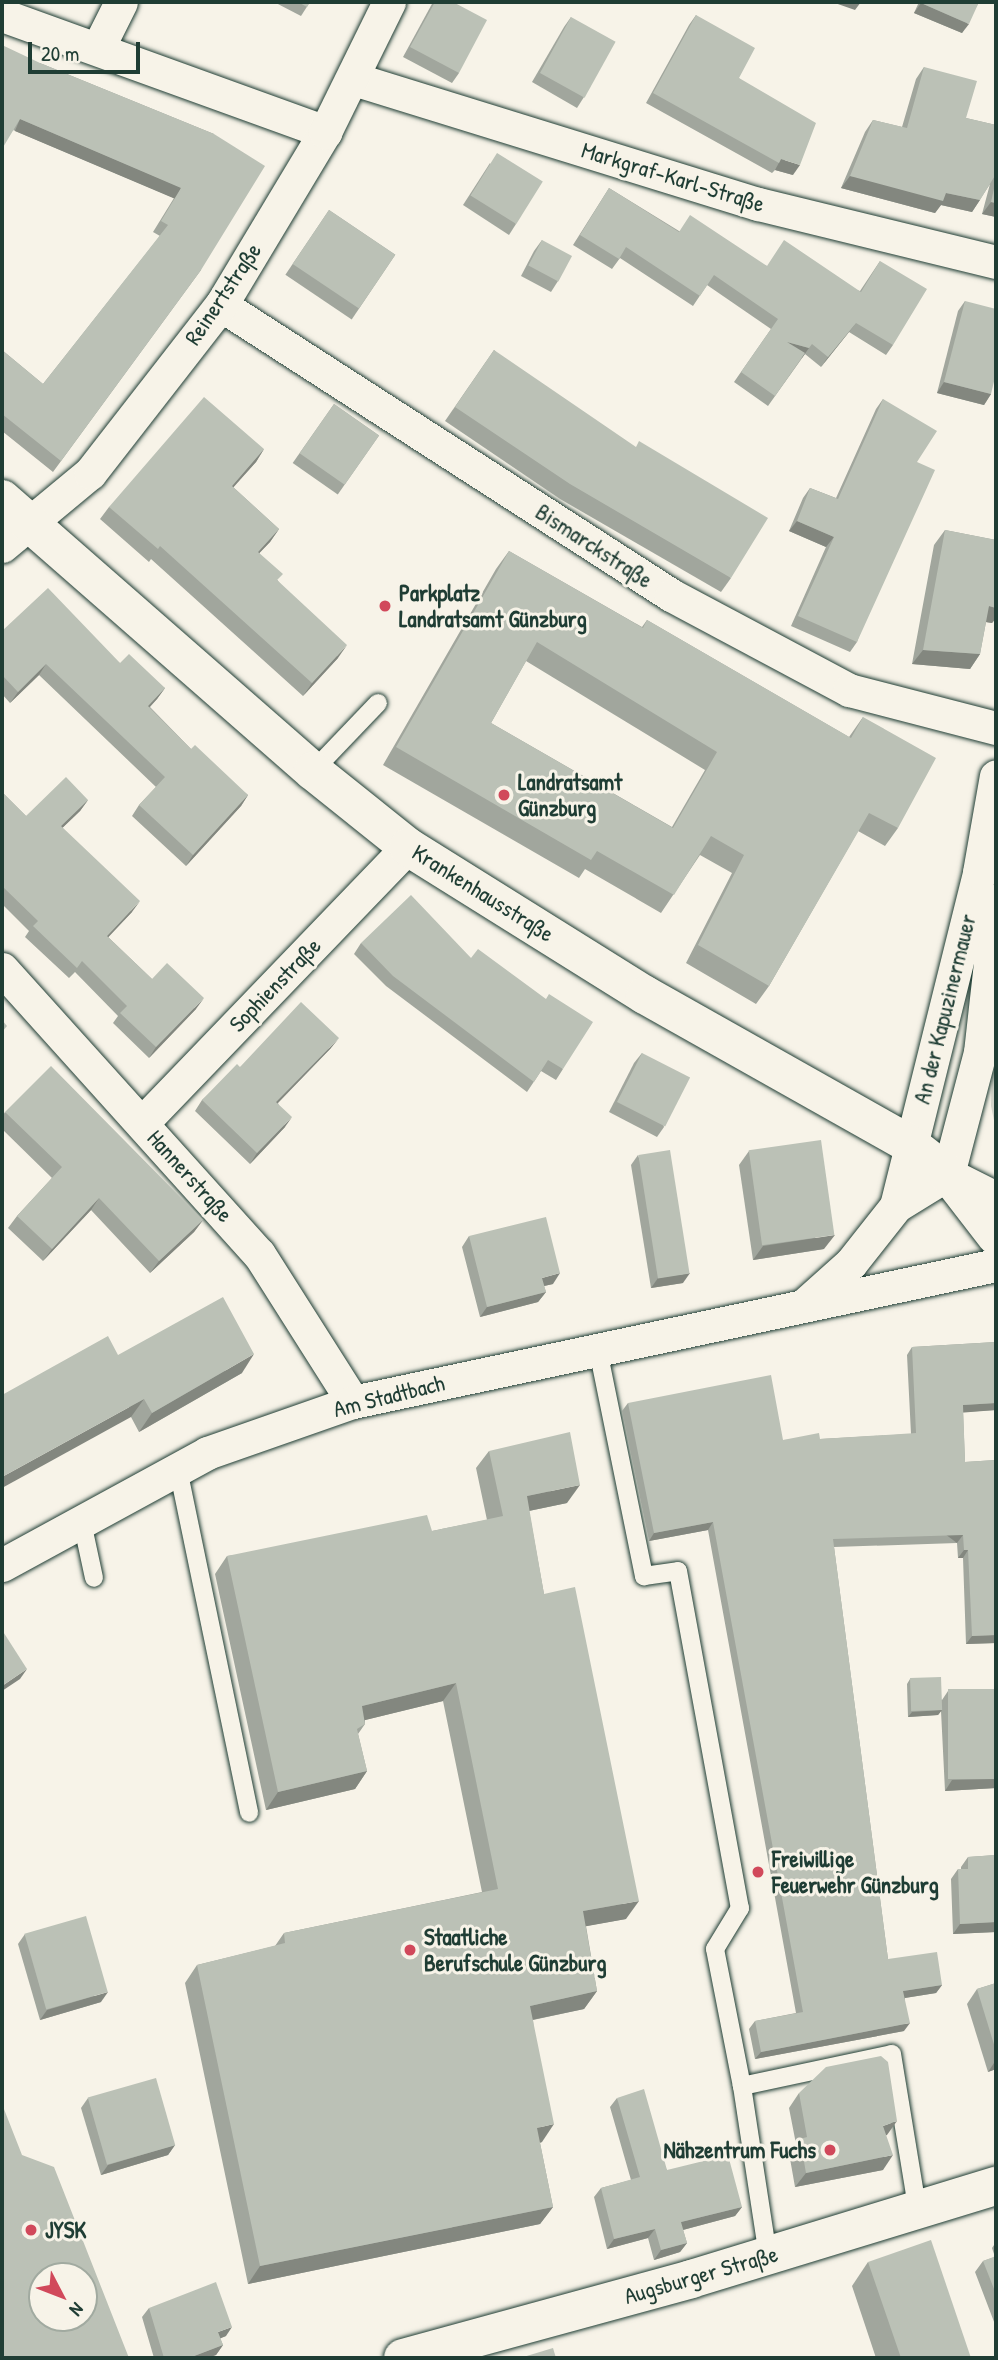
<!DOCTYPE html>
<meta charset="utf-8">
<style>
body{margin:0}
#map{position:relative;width:998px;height:2360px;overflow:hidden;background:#f7f3e8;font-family:"Patrick Hand",sans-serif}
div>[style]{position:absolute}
.green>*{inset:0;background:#d3d5ca}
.roads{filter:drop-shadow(0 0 2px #1f3d34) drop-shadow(0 0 2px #1f3d34)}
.service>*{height:18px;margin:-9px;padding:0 9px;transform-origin:9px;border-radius:9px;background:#f7f3e8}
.minor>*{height:33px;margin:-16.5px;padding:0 16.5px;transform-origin:16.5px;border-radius:16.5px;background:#f7f3e8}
.tertiary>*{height:38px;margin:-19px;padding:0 19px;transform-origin:19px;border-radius:19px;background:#f7f3e8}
.wall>*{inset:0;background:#a1a69d;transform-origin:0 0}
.shaded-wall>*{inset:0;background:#83877f;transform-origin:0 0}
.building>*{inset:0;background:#bbc1b6;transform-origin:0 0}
.dots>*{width:19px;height:19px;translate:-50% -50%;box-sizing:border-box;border:4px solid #f7f3e8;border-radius:50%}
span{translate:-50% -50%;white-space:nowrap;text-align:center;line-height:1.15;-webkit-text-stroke:6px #f7f3e8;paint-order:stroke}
.street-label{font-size:23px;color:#1f3d34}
.poi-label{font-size:23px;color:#1f3d34;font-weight:700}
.left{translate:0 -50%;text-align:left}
.right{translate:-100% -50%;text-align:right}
.frame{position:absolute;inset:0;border:4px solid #1f3d34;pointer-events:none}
.north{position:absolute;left:28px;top:2262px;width:70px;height:70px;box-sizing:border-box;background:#f7f3e8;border:2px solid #a1aaa0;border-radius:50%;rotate:132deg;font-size:19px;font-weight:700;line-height:28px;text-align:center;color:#1f3d34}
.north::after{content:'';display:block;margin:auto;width:24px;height:32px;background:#d1495b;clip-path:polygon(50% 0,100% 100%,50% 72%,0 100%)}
.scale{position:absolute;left:28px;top:42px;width:112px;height:32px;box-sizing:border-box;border:4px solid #1f3d34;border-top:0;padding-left:9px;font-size:21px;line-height:24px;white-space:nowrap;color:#1f3d34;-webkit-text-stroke:5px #f7f3e8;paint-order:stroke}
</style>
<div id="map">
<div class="green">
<i style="clip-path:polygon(992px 1071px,996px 1072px,996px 1130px,991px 1106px)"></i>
</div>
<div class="roads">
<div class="service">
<i style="left:313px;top:771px;width:94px;rotate:-46.3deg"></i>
<i style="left:598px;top:1350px;width:231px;rotate:78.5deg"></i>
<i style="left:644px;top:1576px;width:34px;rotate:-8deg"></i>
<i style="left:678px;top:1571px;width:343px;rotate:79.6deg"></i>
<i style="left:740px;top:1908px;width:48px;rotate:121.4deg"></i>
<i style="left:715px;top:1949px;width:140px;rotate:78.9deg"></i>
<i style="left:178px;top:1469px;width:351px;rotate:78.3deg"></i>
<i style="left:82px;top:1522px;width:57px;rotate:77.9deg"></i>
<i style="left:768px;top:2256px;width:172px;rotate:-98.7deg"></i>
<i style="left:742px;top:2086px;width:153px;rotate:-12deg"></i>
<i style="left:892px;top:2054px;width:161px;rotate:80.7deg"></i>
</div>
<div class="minor">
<i style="left:2px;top:15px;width:344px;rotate:19.9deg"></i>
<i style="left:98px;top:48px;width:51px;rotate:-63.4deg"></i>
<i style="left:354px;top:79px;width:423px;rotate:17.2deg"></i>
<i style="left:758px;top:204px;width:245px;rotate:13.7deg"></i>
<i style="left:221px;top:305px;width:535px;rotate:32.8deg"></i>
<i style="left:671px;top:595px;width:202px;rotate:28.1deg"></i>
<i style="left:849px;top:690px;width:152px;rotate:14.5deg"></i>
<i style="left:2px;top:546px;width:114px;rotate:-39.7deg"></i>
<i style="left:90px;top:473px;width:213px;rotate:-52.1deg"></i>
<i style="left:221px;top:305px;width:202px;rotate:-59deg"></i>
<i style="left:325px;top:132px;width:145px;rotate:-63.8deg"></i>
<i style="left:2px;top:969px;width:384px;rotate:48deg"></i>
<i style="left:259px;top:1254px;width:175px;rotate:57.6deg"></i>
<i style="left:142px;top:1123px;width:383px;rotate:-46.1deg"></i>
<i style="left:948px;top:1174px;width:126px;rotate:-75.3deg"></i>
<i style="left:980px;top:1052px;width:90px;rotate:-83.6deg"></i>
<i style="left:990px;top:963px;width:67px;rotate:-96.8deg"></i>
<i style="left:948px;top:1174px;width:54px;rotate:26.6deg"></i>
<i style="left:896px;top:1206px;width:344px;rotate:-76deg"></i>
<i style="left:979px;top:872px;width:97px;rotate:-80deg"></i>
<i style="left:804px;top:1305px;width:63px;rotate:-41.8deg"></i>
<i style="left:851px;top:1263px;width:73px;rotate:-51.7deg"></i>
<i style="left:896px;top:1206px;width:61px;rotate:-31.6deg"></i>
<i style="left:2px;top:1565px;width:234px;rotate:-28.6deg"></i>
<i style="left:207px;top:1453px;width:155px;rotate:-19.3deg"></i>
<i style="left:353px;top:1402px;width:657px;rotate:-12.03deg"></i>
</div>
<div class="tertiary">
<i style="left:2px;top:499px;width:413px;rotate:41.2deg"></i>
<i style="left:313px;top:771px;width:122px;rotate:38.7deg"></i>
<i style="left:408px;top:847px;width:279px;rotate:32deg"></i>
<i style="left:645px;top:995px;width:305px;rotate:29.4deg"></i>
<i style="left:911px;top:1145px;width:47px;rotate:38.1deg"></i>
<i style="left:948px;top:1174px;width:78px;rotate:52.3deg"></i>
<i style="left:403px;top:2358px;width:299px;rotate:-15.3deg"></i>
<i style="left:691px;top:2279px;width:319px;rotate:-17deg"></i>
</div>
</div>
<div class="wall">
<i style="clip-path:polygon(274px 2px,310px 2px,301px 16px)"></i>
<i style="clip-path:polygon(433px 2px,453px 2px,459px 73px,452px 83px,403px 57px)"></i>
<i style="clip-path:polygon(919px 2px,979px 2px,962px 33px,914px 13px)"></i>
<i style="clip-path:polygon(696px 15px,739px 78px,793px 175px,775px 170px,772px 173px,646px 103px,689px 25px)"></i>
<i style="clip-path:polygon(571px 17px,584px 97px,577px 108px,532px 82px,564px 27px)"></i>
<i style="clip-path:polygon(40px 63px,214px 134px,201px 270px,53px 472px,2px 431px,2px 350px,43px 384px,160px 236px,153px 232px,174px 198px,13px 130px)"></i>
<i style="clip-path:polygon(924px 67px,966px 118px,996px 125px,996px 217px,982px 214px,990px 184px,972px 212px,941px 205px,935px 213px,841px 188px,865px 132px,873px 120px,902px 127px,916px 79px)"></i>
<i style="clip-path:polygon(490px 163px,516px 224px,509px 235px,463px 205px)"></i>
<i style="clip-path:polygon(609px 188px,679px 231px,767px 266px,860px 291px,880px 261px,893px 345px,886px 355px,849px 332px,821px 367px,805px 354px,768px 406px,734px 382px,771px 329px,707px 285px,693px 306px,620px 258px,612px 269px,573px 245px)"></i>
<i style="left:329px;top:210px;width:80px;height:78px;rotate:34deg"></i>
<i style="clip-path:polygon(542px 240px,558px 281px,551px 292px,521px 276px,534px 251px)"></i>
<i style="clip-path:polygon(965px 301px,991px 394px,984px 405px,937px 393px,958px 311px)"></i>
<i style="clip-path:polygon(494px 350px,731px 578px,721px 592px,560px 499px,445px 421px)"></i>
<i style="clip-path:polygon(883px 399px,917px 462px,857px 642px,850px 652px,791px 626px,826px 547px,789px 531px,803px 498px,810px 488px,836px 498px,876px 409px)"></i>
<i style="left:334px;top:404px;width:55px;height:72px;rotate:35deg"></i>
<i style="clip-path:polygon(264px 449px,256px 462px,233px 487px,279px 529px,270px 542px,259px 553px,278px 581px,338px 658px,303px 696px,151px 559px,149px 562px,100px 519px,109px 507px)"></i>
<i style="clip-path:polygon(945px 530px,996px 540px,996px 618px,992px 623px,986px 622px,980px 654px,970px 669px,912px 664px,934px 545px)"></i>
<i style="clip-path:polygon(evenodd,509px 551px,642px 627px,647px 620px,849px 737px,863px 717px,898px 828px,885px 846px,858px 831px,769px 986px,756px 1004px,686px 963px,732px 873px,700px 855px,661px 913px,585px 869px,579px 878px,383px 765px,496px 569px,509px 551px,526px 661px,705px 770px,672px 827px,491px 723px,526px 661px)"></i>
<i style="clip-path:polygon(2px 631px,120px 663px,165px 688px,157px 699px,150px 707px,191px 749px,248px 795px,241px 806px,186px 866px,132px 816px,139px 805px,156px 787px,39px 675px,10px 703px,2px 694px)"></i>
<i style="clip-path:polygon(2px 792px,26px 816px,88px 800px,80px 811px,62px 828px,132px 912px,108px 937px,152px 979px,196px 1009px,149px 1058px,113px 1023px,118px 1016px,75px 972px,69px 978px,25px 937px,29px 931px,2px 904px)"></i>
<i style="clip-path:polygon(361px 943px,471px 958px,563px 1069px,556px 1080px,541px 1071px,527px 1092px,386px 986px,354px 954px)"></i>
<i style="clip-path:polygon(331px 1048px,278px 1103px,285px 1127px,250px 1164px,195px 1111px,202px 1100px,240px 1067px)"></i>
<i style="clip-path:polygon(642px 1053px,664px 1127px,657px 1137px,609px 1112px,634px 1063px)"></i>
<i style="clip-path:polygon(5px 1112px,203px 1220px,194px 1232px,150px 1273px,91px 1210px,43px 1261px,8px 1228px,17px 1216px,52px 1178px,2px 1129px,2px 1117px)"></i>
<i style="clip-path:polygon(749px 1151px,824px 1249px,753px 1260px,739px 1165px)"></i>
<i style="clip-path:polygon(638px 1155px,683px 1283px,651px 1288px,631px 1165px)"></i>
<i style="clip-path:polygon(469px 1236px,553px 1284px,544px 1286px,546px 1292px,538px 1302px,480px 1317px,462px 1247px)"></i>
<i style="clip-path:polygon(996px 1342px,996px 1410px,963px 1412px,965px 1462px,996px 1460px,996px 1643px,966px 1644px,963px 1558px,958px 1558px,957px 1543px,834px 1547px,888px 1959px,942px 1985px,936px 1993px,905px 1998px,904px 2031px,755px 2059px,749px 2029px,755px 2021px,796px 2013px,708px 1530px,649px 1541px,622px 1411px,628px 1403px,783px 1440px,820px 1439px,911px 1434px,907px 1355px,912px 1347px)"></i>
<i style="clip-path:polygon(118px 1355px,242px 1373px,139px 1432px,131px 1417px)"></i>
<i style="clip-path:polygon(489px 1451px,567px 1503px,529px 1511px,544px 1594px,626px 1919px,586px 1926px,597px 1991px,584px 2009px,533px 2020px,542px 2142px,540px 2143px,553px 2207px,540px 2224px,248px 2284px,185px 1983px,197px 1965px,275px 1946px,284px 1933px,482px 1892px,443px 1701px,365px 1720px,365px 1724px,358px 1734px,367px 1771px,355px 1789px,266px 1810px,215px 1574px,227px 1556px,432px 1531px,487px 1520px,476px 1468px)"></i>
<i style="clip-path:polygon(910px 1679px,942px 1700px,948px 1691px,996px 1689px,996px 1788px,945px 1791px,941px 1711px,938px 1715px,908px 1717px,907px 1684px)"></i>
<i style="clip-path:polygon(996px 1855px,996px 1932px,953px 1934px,951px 1879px,958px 1869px,961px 1869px,961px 1867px,968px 1857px)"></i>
<i style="clip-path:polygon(25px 1934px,101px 2002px,40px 2020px,18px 1944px)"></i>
<i style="clip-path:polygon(996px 1983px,996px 2069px,988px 2072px,967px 2004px,977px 1989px)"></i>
<i style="clip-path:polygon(799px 2093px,886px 2136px,883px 2170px,795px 2187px,789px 2153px,796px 2144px,789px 2108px)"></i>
<i style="clip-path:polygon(88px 2098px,175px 2145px,168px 2155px,101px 2175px,81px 2108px)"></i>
<i style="clip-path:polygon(617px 2098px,667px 2170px,742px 2207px,735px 2216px,683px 2230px,687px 2243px,680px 2252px,654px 2260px,648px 2238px,607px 2249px,594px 2197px,601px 2188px,631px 2180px,610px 2107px)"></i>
<i style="clip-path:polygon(996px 2242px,996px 2327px,975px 2272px,983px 2261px,995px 2257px,992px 2248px)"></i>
<i style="clip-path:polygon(868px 2262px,971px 2358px,876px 2358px,852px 2286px)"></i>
<i style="clip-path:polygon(149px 2308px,226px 2336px,220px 2338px,223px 2345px,216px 2355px,207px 2358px,154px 2358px,142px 2317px)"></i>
</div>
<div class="shaded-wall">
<i style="clip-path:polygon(832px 2px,861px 2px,855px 10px)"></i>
<i style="clip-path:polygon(921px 3px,969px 24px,962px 33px,914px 13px)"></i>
<i style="left:20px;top:119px;width:175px;height:13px;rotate:23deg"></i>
<i style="clip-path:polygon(781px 159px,800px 165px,793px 175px,775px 170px)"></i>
<i style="clip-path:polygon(850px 176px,946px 193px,980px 200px,972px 212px,941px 205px,935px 213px,841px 188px)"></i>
<i style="clip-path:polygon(991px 202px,996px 203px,996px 217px,982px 214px)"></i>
<i style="clip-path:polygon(856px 323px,849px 332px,821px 367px,828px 357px)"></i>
<i style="clip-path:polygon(787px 342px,809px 348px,768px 406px,802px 358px)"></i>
<i style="clip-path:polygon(944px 382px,991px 394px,984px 405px,937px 393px)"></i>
<i style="clip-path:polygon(264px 449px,256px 462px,223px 499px,232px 486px)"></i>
<i style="clip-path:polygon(797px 521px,834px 537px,826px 547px,789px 531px)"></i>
<i style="clip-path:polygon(279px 529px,270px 542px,249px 564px,258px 552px)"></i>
<i style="clip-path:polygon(989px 606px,996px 608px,996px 618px,992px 623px,979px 621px)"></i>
<i style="clip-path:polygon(347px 645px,338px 658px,303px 696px,312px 683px)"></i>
<i style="clip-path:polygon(923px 650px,980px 654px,970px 669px,912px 664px)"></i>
<i style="clip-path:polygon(46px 664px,39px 675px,10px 703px,18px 692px)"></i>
<i style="clip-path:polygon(165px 688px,157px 699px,141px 716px,148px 706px)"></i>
<i style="clip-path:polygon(248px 795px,241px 806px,186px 866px,193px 855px)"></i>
<i style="clip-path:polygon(88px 800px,80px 811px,53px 837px,61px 826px)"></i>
<i style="clip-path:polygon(140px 901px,132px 912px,100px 946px,107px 936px)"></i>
<i style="clip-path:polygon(204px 998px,196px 1009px,149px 1058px,156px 1047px)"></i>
<i style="clip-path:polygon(339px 1038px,331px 1048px,269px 1112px,276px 1102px)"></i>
<i style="clip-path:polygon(292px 1117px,285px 1127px,250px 1164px,257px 1153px)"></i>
<i style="clip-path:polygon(99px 1198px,91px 1210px,43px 1261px,52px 1249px)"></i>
<i style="clip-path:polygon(203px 1220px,194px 1232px,150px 1273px,159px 1261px)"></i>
<i style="clip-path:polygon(835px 1235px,824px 1249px,753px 1260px,763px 1246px)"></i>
<i style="clip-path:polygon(560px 1273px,553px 1284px,535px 1288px,542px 1278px)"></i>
<i style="clip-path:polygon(690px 1273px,683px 1283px,651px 1288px,658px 1278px)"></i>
<i style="clip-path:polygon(546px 1292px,538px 1302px,480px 1317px,487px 1307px)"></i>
<i style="clip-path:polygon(254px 1354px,242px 1373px,139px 1432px,152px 1413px)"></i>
<i style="clip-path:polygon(144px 1399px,131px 1417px,2px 1488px,2px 1477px)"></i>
<i style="clip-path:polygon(996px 1403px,996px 1410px,958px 1413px,963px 1405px)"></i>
<i style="clip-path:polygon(580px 1485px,567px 1503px,514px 1514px,527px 1496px)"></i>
<i style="clip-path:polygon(713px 1522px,708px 1530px,649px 1541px,654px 1533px)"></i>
<i style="left:963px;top:1535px;width:10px;height:130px;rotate:127deg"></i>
<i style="clip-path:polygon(964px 1550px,968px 1550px,963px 1558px,958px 1558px)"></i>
<i style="clip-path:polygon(996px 1635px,996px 1643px,966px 1644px,972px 1636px)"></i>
<i style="clip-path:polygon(27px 1669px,20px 1679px,2px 1691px,2px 1686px)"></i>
<i style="clip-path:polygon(456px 1683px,443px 1701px,349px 1724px,362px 1706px)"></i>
<i style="clip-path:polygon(942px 1710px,938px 1715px,908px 1717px,912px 1712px)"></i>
<i style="clip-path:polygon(367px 1771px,355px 1789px,266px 1810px,278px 1792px)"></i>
<i style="clip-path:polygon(996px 1779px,996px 1788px,945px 1791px,952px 1780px)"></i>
<i style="clip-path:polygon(639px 1901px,626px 1919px,571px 1929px,583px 1911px)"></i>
<i style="clip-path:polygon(996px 1922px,996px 1932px,953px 1934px,960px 1924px)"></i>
<i style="clip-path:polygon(942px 1985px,936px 1993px,898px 1999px,903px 1991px)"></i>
<i style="clip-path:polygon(597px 1991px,584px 2009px,517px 2023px,530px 2006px)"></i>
<i style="clip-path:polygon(108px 1992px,101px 2002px,40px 2020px,47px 2010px)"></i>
<i style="clip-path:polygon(910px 2023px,904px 2031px,755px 2059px,761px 2052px)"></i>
<i style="clip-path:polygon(996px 2060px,996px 2069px,988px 2072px)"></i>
<i style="clip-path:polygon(897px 2121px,887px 2135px,873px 2140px,883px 2126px)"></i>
<i style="clip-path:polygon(554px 2124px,542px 2142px,524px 2146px,537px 2128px)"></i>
<i style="clip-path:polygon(175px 2145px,168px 2155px,101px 2175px,108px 2165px)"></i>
<i style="clip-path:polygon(893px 2155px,883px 2170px,795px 2187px,806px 2173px)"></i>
<i style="clip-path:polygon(553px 2207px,540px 2224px,248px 2284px,260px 2266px)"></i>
<i style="clip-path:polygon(742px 2207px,735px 2216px,675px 2232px,681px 2222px)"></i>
<i style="clip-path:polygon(655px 2229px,648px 2238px,607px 2249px,614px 2239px)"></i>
<i style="clip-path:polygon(687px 2243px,680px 2252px,654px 2260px,661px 2250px)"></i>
<i style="clip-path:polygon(232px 2327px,226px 2336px,212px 2342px,218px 2332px)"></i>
<i style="clip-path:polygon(223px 2345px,216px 2355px,207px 2358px,189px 2358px)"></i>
</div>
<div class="building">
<i style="clip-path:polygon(298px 2px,310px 2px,307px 7px)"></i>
<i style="clip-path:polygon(435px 2px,453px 2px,487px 20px,459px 73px,410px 47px)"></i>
<i style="clip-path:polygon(921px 2px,979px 2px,969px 24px,921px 3px)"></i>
<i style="clip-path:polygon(696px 15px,755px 48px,739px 78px,816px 123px,800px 165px,781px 159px,779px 163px,653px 93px)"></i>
<i style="left:571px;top:17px;width:51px;height:64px;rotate:29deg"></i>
<i style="clip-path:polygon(2px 45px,40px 63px,214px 134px,265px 166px,201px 270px,61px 461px,2px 414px,2px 350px,43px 384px,168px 225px,161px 221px,181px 188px,20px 119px,2px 149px)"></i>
<i style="clip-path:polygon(924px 67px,977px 81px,966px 118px,996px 125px,996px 174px,980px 200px,946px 193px,943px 201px,850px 176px,873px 120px,907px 128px)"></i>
<i style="left:497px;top:153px;width:54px;height:50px;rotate:32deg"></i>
<i style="clip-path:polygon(996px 180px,996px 203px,991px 202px)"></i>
<i style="clip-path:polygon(609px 188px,679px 232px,690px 215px,767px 266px,784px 240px,861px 292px,880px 261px,927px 289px,893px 345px,856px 323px,828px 357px,812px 344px,809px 348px,787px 342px,805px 353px,775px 396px,741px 372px,778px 319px,714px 275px,700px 296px,626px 247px,619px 259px,580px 235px)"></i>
<i style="left:329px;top:210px;width:80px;height:65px;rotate:34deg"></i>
<i style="left:542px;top:240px;width:34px;height:29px;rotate:28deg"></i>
<i style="clip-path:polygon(965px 301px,996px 309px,996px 373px,991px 394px,944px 382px)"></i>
<i style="clip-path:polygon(494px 350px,636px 447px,639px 441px,768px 518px,731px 578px,570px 484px,455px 407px)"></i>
<i style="clip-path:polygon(204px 397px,264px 449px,232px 486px,279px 529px,258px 552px,283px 574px,277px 580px,347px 645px,312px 683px,160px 546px,158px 549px,109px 507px)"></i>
<i style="clip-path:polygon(883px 399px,937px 431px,917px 462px,935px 470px,857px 642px,798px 616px,834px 537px,797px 521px,810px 488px,838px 499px)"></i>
<i style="left:334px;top:404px;width:55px;height:60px;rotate:35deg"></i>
<i style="clip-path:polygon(945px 530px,996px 540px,996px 608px,989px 606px,980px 654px,923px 650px)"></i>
<i style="clip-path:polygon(evenodd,509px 551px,643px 628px,647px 620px,851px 738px,863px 717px,936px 758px,898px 828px,869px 813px,769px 986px,698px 945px,744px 855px,711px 836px,674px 895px,597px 851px,591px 860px,396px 747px,509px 551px,537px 642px,717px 752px,673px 828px,491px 723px,537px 642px)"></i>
<i style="clip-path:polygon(48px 588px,120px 663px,129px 654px,165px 688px,148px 706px,191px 749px,195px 745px,248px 795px,193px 855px,139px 805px,165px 777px,46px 664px,18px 692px,2px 675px,2px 631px)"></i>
<i style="clip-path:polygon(66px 777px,88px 800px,61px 826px,140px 901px,107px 936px,152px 979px,167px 963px,204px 998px,156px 1047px,120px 1013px,127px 1006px,82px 961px,77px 968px,33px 926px,38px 921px,2px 886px,2px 792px,26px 816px)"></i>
<i style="clip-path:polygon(411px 895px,471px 958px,478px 949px,546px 999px,549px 994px,593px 1022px,563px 1069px,548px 1060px,534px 1082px,393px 976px,361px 943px)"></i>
<i style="clip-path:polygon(301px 1002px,339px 1038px,276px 1102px,292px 1117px,257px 1153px,202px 1100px,237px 1064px,240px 1067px)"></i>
<i style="clip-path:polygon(2px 1020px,7px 1026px,2px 1032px)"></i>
<i style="left:642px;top:1053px;width:54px;height:55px;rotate:27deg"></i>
<i style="clip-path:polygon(51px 1066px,203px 1220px,159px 1261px,99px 1198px,52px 1249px,17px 1216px,62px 1167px,5px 1112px)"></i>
<i style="left:821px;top:1140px;width:96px;height:73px;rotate:82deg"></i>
<i style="left:670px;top:1150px;width:125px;height:32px;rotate:81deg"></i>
<i style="clip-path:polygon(546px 1217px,560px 1273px,542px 1278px,546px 1292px,487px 1307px,469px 1236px)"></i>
<i style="clip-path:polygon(223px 1297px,254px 1354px,152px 1413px,144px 1399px,2px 1477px,2px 1395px,108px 1336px,118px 1355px)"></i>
<i style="clip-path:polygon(996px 1342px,996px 1403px,963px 1405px,965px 1462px,996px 1460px,996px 1635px,972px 1636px,968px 1550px,964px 1550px,963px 1535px,833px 1539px,888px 1959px,937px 1952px,942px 1985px,903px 1991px,910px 2023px,761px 2052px,755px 2021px,803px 2012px,713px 1522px,654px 1533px,628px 1403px,771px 1375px,783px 1440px,819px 1433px,820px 1439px,916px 1433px,912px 1347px)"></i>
<i style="clip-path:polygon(570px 1432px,580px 1485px,527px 1496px,544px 1594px,575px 1587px,639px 1901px,583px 1911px,597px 1991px,530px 2006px,554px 2124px,537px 2128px,553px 2207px,260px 2266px,197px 1965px,285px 1943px,284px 1933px,498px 1889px,456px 1683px,362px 1706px,365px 1724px,357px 1729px,367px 1771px,278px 1792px,227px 1556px,427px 1515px,432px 1531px,503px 1516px,489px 1451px)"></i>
<i style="clip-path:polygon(2px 1630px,27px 1669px,2px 1686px)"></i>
<i style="left:941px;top:1677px;width:33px;height:31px;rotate:88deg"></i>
<i style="left:996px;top:1689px;width:90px;height:48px;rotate:90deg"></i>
<i style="clip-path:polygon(996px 1855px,996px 1922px,960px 1924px,958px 1869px,968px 1869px,968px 1857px)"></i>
<i style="left:86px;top:1916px;width:79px;height:64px;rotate:74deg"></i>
<i style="clip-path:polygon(996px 1983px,996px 2051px,977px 1989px)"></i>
<i style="clip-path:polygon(881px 2056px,888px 2062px,897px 2121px,883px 2126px,893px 2155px,806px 2173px,800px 2139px,807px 2137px,799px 2093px,826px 2067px)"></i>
<i style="left:156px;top:2078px;width:70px;height:71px;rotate:74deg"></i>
<i style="clip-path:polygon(644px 2089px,667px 2170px,728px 2155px,742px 2207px,681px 2222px,687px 2243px,661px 2250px,655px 2229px,614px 2239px,601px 2188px,640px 2177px,617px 2098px)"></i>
<i style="clip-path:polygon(evenodd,2px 2104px,22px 2155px,54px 2167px,129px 2358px,2px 2358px,2px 2104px,42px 2276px,84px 2276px,84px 2318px,42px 2318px,42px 2276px)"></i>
<i style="clip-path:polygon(931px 2240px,971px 2358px,901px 2358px,868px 2262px)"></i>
<i style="clip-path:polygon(996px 2256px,996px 2294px,983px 2261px)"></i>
<i style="clip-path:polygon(216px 2282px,232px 2327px,218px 2332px,223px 2345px,189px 2358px,164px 2358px,149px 2308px)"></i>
<i style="clip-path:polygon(553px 2348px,556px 2358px,520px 2358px)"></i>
</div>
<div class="dots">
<i style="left:385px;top:606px;background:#d1495b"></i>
<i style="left:504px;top:795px;background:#d1495b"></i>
<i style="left:758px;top:1872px;background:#d1495b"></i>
<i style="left:410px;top:1950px;background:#d1495b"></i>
<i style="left:830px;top:2150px;background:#d1495b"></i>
<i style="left:31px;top:2230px;background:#d1495b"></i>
</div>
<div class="street-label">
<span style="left:673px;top:177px;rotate:17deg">Markgraf-Karl-Straße</span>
<span style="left:223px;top:294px;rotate:-56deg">Reinertstraße</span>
<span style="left:594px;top:546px;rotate:33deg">Bismarckstraße</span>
<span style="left:483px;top:893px;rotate:32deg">Krankenhausstraße</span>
<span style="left:275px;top:985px;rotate:-46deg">Sophienstraße</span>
<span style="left:945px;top:1009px;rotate:-76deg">An der Kapuzinermauer</span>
<span style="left:190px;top:1176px;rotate:48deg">Hannerstraße</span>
<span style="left:389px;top:1396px;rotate:-14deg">Am Stadtbach</span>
<span style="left:701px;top:2275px;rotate:-16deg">Augsburger Straße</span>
</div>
<div class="poi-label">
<span class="left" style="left:399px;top:606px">Parkplatz<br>Landratsamt Günzburg</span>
<span class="left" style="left:518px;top:795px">Landratsamt<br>Günzburg</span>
<span class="left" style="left:772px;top:1872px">Freiwillige<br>Feuerwehr Günzburg</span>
<span class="left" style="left:424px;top:1950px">Staatliche<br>Berufschule Günzburg</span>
<span class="right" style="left:816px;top:2150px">Nähzentrum Fuchs</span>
<span class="left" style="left:45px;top:2230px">JYSK</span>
</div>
<div class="frame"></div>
<div class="north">N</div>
<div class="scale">20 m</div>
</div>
